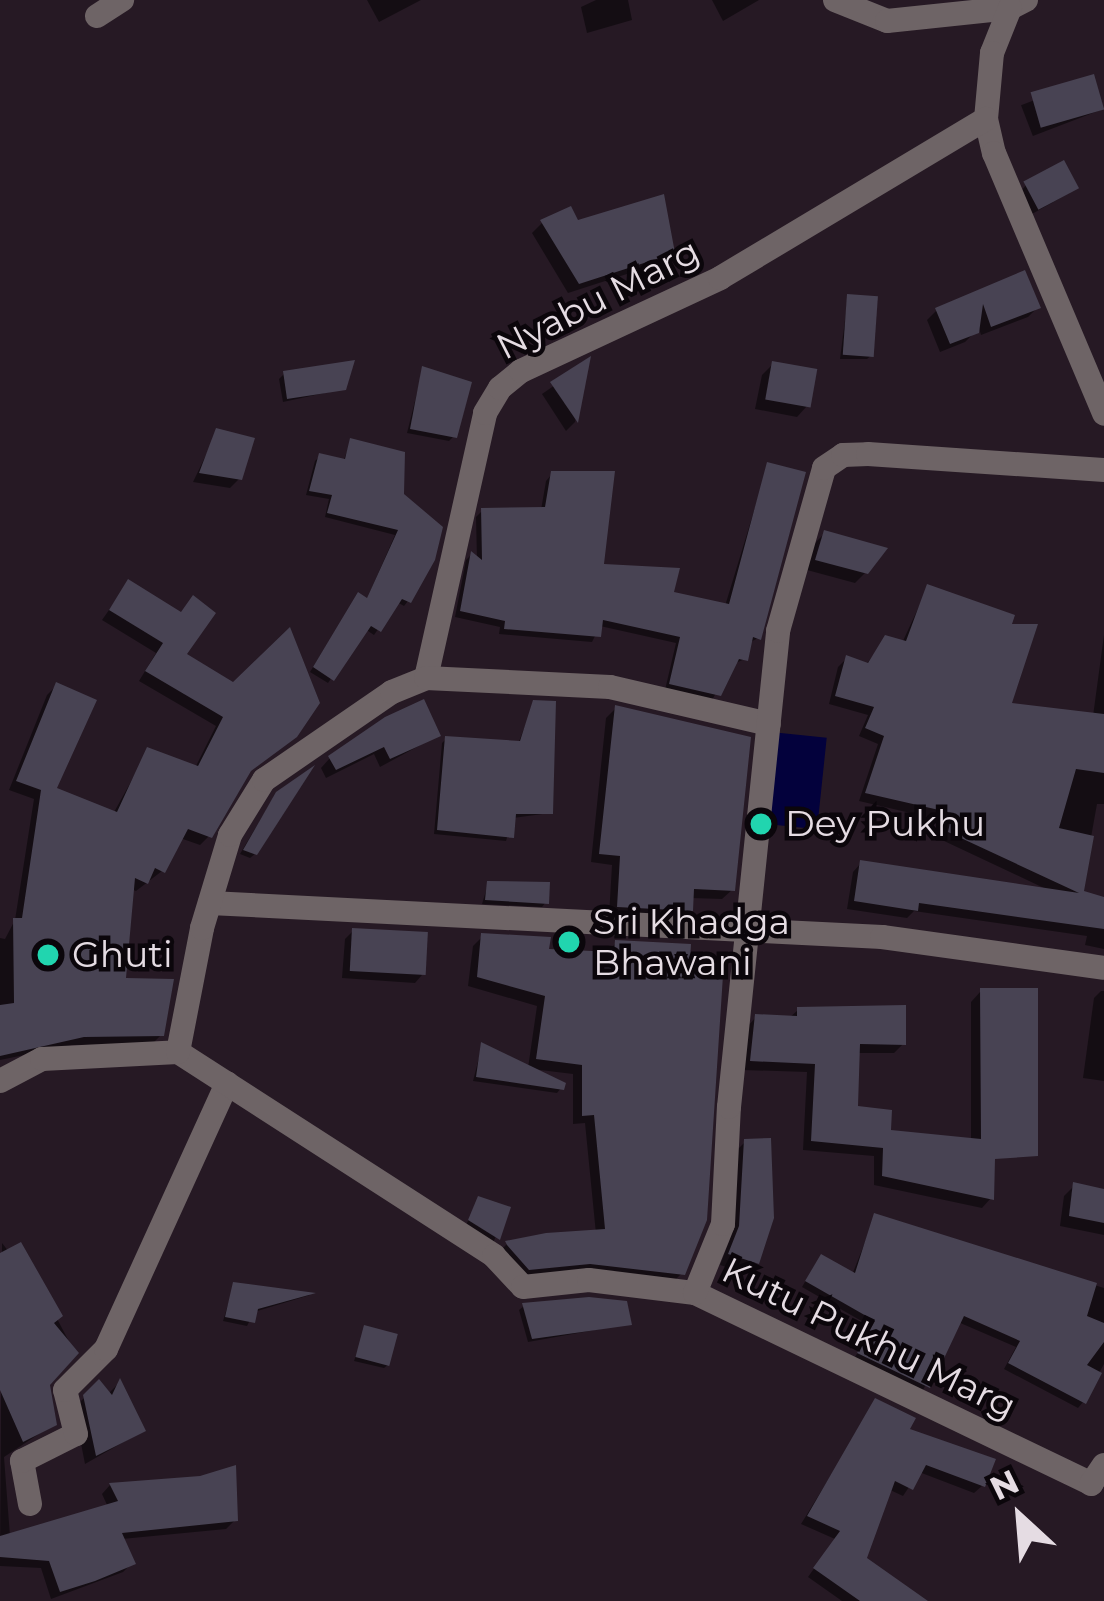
<!DOCTYPE html>
<style>
body{margin:0}
#map{position:relative;width:1104px;height:1601px;overflow:hidden;background:#261924;font-family:Montserrat,sans-serif}
div>[style]{position:absolute}
.water>*{inset:0;background:#03013c;transform-origin:0 0}
.shadow>*{inset:0;background:#0007;transform-origin:0 0}
.building>*{inset:0;background:#484353;transform-origin:0 0}
.pedestrian>*{height:24px;margin:-12px;padding:0 12px;transform-origin:12px;border-radius:12px;background:#6e6466}
.minor>*{height:24px;margin:-12px;padding:0 12px;transform-origin:12px;border-radius:12px;background:#6e6466}
.dots>*{width:33px;height:33px;translate:-50% -50%;box-sizing:border-box;border:6px solid #0b060b;border-radius:50%}
span{translate:-50% -50%;white-space:nowrap;text-align:center;line-height:1.15;-webkit-text-stroke:9px #0b060b;paint-order:stroke}
.street-label{font-size:36px;color:#e5dce3}
.poi-label{font-size:36px;color:#e5dce3}
.left{translate:0 -50%;text-align:left}
.north{position:absolute;left:960px;top:1457px;width:120px;height:120px;-webkit-text-stroke:9px #0b060b;paint-order:stroke;rotate:334deg;font-size:33px;font-weight:700;line-height:48px;text-align:center;color:#e5dce3}
.north::after{content:'';display:block;margin:auto;width:42px;height:54px;background:#e5dce3;clip-path:polygon(50% 0,100% 100%,50% 72%,0 100%)}
</style>
<div id="map">
<div class="water">
<i style="left:771px;top:732px;width:56px;height:92px;rotate:6deg"></i>
</div>
<div class="shadow">
<i style="clip-path:polygon(367px 0,421px 0,379px 22px)"></i>
<i style="clip-path:polygon(596px 0,628px 0,632px 20px,587px 33px,581px 7px)"></i>
<i style="clip-path:polygon(712px 0,759px 0,723px 21px)"></i>
<i style="left:1092px;top:78px;width:33px;height:76px;rotate:69deg"></i>
<i style="clip-path:polygon(1026px 185px,1071px 192px,1032px 214px,1022px 190px)"></i>
<i style="clip-path:polygon(542px 223px,577px 223px,672px 252px,661px 263px,568px 293px,532px 233px)"></i>
<i style="clip-path:polygon(1024px 274px,1038px 307px,1028px 317px,981px 335px,979px 328px,965px 342px,940px 352px,927px 320px,937px 310px)"></i>
<i style="clip-path:polygon(848px 297px,872px 355px,867px 359px,840px 359px)"></i>
<i style="clip-path:polygon(587px 363px,575px 422px,566px 431px,542px 394px)"></i>
<i style="clip-path:polygon(773px 364px,807px 406px,797px 417px,755px 409px,762px 375px)"></i>
<i style="clip-path:polygon(423px 369px,454px 436px,449px 441px,407px 433px)"></i>
<i style="clip-path:polygon(284px 374px,343px 389px,283px 402px,279px 379px)"></i>
<i style="clip-path:polygon(217px 432px,239px 479px,230px 488px,193px 482px)"></i>
<i style="clip-path:polygon(351px 441px,402px 454px,408px 601px,404px 606px,397px 602px,374px 635px,365px 629px,328px 683px,310px 672px,354px 601px,366px 601px,395px 535px,325px 517px,329px 499px,306px 495px,315px 461px,320px 456px,343px 462px)"></i>
<i style="clip-path:polygon(768px 465px,758px 638px,749px 643px,745px 659px,733px 664px,712px 700px,665px 690px,676px 643px,600px 626px,592px 642px,499px 634px,500px 627px,455px 617px,466px 560px,471px 555px,477px 560px,476px 517px,482px 511px,541px 510px,546px 481px,552px 474px,601px 567px,670px 594px,725px 606px)"></i>
<i style="clip-path:polygon(825px 533px,866px 572px,855px 583px,807px 570px,814px 544px)"></i>
<i style="clip-path:polygon(128px 583px,183px 654px,233px 686px,245px 774px,209px 836px,200px 845px,180px 838px,162px 871px,136px 891px,131px 889px,122px 981px,161px 1035px,152px 1044px,73px 1045px,0 1060px,0 938px,5px 939px,15px 920px,34px 799px,9px 790px,47px 695px,56px 686px,53px 790px,113px 814px,148px 751px,195px 768px,216px 726px,139px 681px,156px 653px,102px 620px)"></i>
<i style="clip-path:polygon(928px 587px,1008px 706px,1093px 716px,1104px 635px,1104px 804px,1097px 804px,1081px 893px,1104px 899px,1104px 949px,1085px 945px,1087px 936px,914px 911px,907px 918px,847px 909px,853px 872px,861px 863px,1046px 889px,942px 840px,945px 821px,859px 801px,878px 744px,859px 736px,868px 715px,829px 704px,838px 667px,847px 658px,866px 665px,886px 638px,902px 643px)"></i>
<i style="clip-path:polygon(534px 703px,550px 813px,513px 818px,506px 841px,434px 834px,442px 743px,446px 739px,518px 744px)"></i>
<i style="clip-path:polygon(616px 708px,732px 890px,722px 899px,691px 898px,690px 910px,680px 919px,609px 916px,612px 865px,591px 862px,606px 718px)"></i>
<i style="clip-path:polygon(437px 736px,380px 767px,374px 754px,326px 778px,321px 768px,330px 758px)"></i>
<i style="clip-path:polygon(272px 800px,255px 854px,250px 858px,240px 854px)"></i>
<i style="clip-path:polygon(488px 884px,546px 902px,542px 907px,482px 904px)"></i>
<i style="clip-path:polygon(353px 931px,422px 975px,415px 983px,342px 978px,345px 939px)"></i>
<i style="clip-path:polygon(483px 936px,546px 952px,605px 954px,616px 943px,682px 1273px,672px 1283px,519px 1278px,498px 1253px,507px 1244px,596px 1234px,585px 1123px,573px 1124px,573px 1074px,532px 1069px,561px 1088px,557px 1093px,473px 1081px,482px 1046px,528px 1068px,537px 1006px,468px 986px,473px 946px)"></i>
<i style="clip-path:polygon(981px 991px,1035px 1143px,971px 1155px,971px 1002px)"></i>
<i style="clip-path:polygon(1101px 991px,1104px 991px,1104px 1081px,1083px 1078px,1094px 998px)"></i>
<i style="clip-path:polygon(798px 1010px,903px 1044px,894px 1053px,857px 1053px,855px 1109px,991px 1198px,982px 1208px,874px 1185px,874px 1156px,803px 1150px,807px 1072px,742px 1070px,747px 1027px,756px 1017px,789px 1018px)"></i>
<i style="clip-path:polygon(745px 1142px,756px 1262px,746px 1273px,720px 1265px,730px 1239px,734px 1153px)"></i>
<i style="clip-path:polygon(1074px 1186px,1104px 1192px,1104px 1235px,1060px 1226px,1064px 1196px)"></i>
<i style="clip-path:polygon(479px 1199px,508px 1209px,493px 1243px,466px 1225px)"></i>
<i style="clip-path:polygon(875px 1217px,1104px 1288px,1104px 1364px,1083px 1402px,1078px 1408px,1004px 1369px,1016px 1347px,958px 1322px,922px 1392px,854px 1359px,872px 1327px,802px 1287px,816px 1263px,852px 1275px)"></i>
<i style="clip-path:polygon(2px 1243px,9px 1252px,19px 1246px,75px 1353px,46px 1384px,54px 1424px,4px 1457px,10px 1536px,108px 1507px,102px 1494px,110px 1485px,200px 1479px,235px 1520px,226px 1529px,122px 1539px,132px 1563px,123px 1572px,51px 1599px,41px 1568px,0 1566px)"></i>
<i style="clip-path:polygon(234px 1285px,310px 1295px,254px 1312px,247px 1326px,223px 1321px)"></i>
<i style="clip-path:polygon(524px 1306px,628px 1324px,528px 1342px,519px 1310px)"></i>
<i style="clip-path:polygon(365px 1329px,389px 1364px,384px 1368px,354px 1361px)"></i>
<i style="clip-path:polygon(99px 1383px,108px 1394px,119px 1383px,143px 1431px,85px 1464px,74px 1408px)"></i>
<i style="clip-path:polygon(876px 1402px,982px 1486px,974px 1493px,919px 1472px,903px 1496px,888px 1489px,863px 1559px,923px 1601px,842px 1601px,808px 1577px,835px 1539px,801px 1524px)"></i>
</div>
<div class="building">
<i style="left:1094px;top:74px;width:37px;height:66px;rotate:74deg"></i>
<i style="left:1064px;top:160px;width:32px;height:46px;rotate:62deg"></i>
<i style="clip-path:polygon(664px 194px,675px 253px,579px 284px,540px 220px,571px 206px,578px 220px)"></i>
<i style="clip-path:polygon(1025px 270px,1041px 308px,991px 327px,983px 304px,979px 333px,950px 344px,935px 308px)"></i>
<i style="left:847px;top:294px;width:31px;height:61px;rotate:4deg"></i>
<i style="clip-path:polygon(591px 356px,578px 423px,550px 382px)"></i>
<i style="clip-path:polygon(355px 360px,346px 390px,287px 399px,283px 371px)"></i>
<i style="left:772px;top:361px;width:46px;height:39px;rotate:10deg"></i>
<i style="clip-path:polygon(422px 366px,472px 382px,457px 438px,410px 429px)"></i>
<i style="clip-path:polygon(216px 428px,255px 438px,242px 480px,199px 473px)"></i>
<i style="clip-path:polygon(350px 438px,405px 452px,404px 494px,443px 527px,435px 560px,411px 603px,402px 599px,381px 632px,371px 626px,334px 681px,313px 667px,358px 592px,367px 598px,398px 530px,327px 513px,332px 495px,309px 491px,319px 453px,345px 459px)"></i>
<i style="clip-path:polygon(767px 462px,806px 472px,761px 640px,753px 637px,748px 661px,739px 659px,721px 696px,669px 684px,680px 637px,603px 620px,601px 637px,504px 629px,505px 621px,460px 611px,471px 551px,482px 560px,481px 508px,545px 507px,551px 471px,615px 471px,604px 564px,680px 568px,674px 592px,729px 604px)"></i>
<i style="clip-path:polygon(824px 530px,888px 548px,868px 574px,815px 560px)"></i>
<i style="clip-path:polygon(128px 579px,181px 612px,193px 595px,216px 613px,187px 654px,233px 682px,290px 627px,320px 703px,297px 737px,251px 771px,212px 838px,188px 829px,165px 873px,155px 868px,148px 884px,135px 878px,126px 978px,174px 979px,164px 1036px,84px 1037px,0 1056px,0 1005px,14px 1003px,13px 918px,22px 918px,41px 790px,16px 781px,56px 682px,97px 700px,57px 788px,117px 812px,147px 747px,198px 766px,223px 717px,145px 671px,163px 643px,109px 610px)"></i>
<i style="clip-path:polygon(927px 584px,1015px 615px,1012px 624px,1038px 624px,1012px 703px,1104px 714px,1104px 773px,1076px 769px,1059px 828px,1094px 836px,1084px 891px,1104px 897px,1104px 929px,919px 903px,918px 911px,854px 901px,860px 860px,1079px 893px,948px 832px,952px 813px,865px 793px,884px 736px,865px 728px,874px 707px,835px 696px,846px 655px,868px 663px,885px 635px,906px 641px)"></i>
<i style="clip-path:polygon(424px 699px,441px 736px,390px 759px,384px 747px,336px 770px,328px 756px,385px 717px)"></i>
<i style="clip-path:polygon(533px 700px,556px 701px,553px 814px,516px 814px,514px 838px,437px 830px,445px 736px,520px 741px)"></i>
<i style="clip-path:polygon(615px 705px,751px 737px,735px 891px,694px 889px,693px 911px,617px 907px,620px 856px,599px 854px)"></i>
<i style="clip-path:polygon(315px 765px,257px 855px,243px 850px,276px 792px)"></i>
<i style="clip-path:polygon(487px 881px,550px 882px,549px 904px,485px 900px)"></i>
<i style="left:352px;top:928px;width:76px;height:43px;rotate:3deg"></i>
<i style="clip-path:polygon(481px 933px,551px 937px,549px 949px,614px 952px,615px 940px,691px 944px,690px 960px,724px 960px,707px 1220px,685px 1275px,590px 1264px,529px 1270px,507px 1245px,505px 1241px,546px 1233px,605px 1229px,594px 1115px,582px 1116px,582px 1065px,536px 1059px,545px 996px,477px 977px)"></i>
<i style="clip-path:polygon(980px 988px,1038px 988px,1038px 1156px,995px 1159px,994px 1200px,882px 1176px,883px 1148px,811px 1141px,815px 1064px,750px 1061px,755px 1014px,797px 1016px,797px 1007px,906px 1005px,906px 1045px,860px 1044px,858px 1106px,892px 1110px,891px 1130px,981px 1139px)"></i>
<i style="clip-path:polygon(481px 1042px,566px 1083px,564px 1090px,476px 1077px)"></i>
<i style="clip-path:polygon(771px 1138px,774px 1218px,759px 1264px,728px 1254px,739px 1226px,744px 1139px)"></i>
<i style="clip-path:polygon(1073px 1182px,1104px 1189px,1104px 1223px,1069px 1216px)"></i>
<i style="clip-path:polygon(478px 1196px,511px 1207px,500px 1240px,468px 1220px)"></i>
<i style="clip-path:polygon(874px 1213px,1097px 1283px,1087px 1316px,1104px 1323px,1104px 1342px,1087px 1365px,1102px 1373px,1086px 1404px,1008px 1363px,1020px 1341px,964px 1316px,930px 1388px,857px 1353px,875px 1321px,805px 1281px,821px 1254px,855px 1273px)"></i>
<i style="clip-path:polygon(21px 1242px,63px 1316px,54px 1323px,79px 1353px,50px 1385px,57px 1425px,23px 1442px,0 1390px,0 1253px)"></i>
<i style="clip-path:polygon(233px 1282px,316px 1293px,258px 1309px,255px 1323px,225px 1317px)"></i>
<i style="clip-path:polygon(589px 1297px,627px 1301px,632px 1325px,532px 1339px,522px 1303px)"></i>
<i style="left:364px;top:1325px;width:35px;height:33px;rotate:15deg"></i>
<i style="clip-path:polygon(120px 1378px,146px 1431px,96px 1456px,83px 1395px,99px 1379px,112px 1395px)"></i>
<i style="clip-path:polygon(875px 1398px,916px 1418px,910px 1429px,996px 1459px,985px 1487px,926px 1465px,913px 1490px,895px 1481px,867px 1558px,928px 1601px,860px 1601px,813px 1568px,840px 1531px,807px 1516px)"></i>
<i style="clip-path:polygon(236px 1465px,238px 1521px,122px 1533px,136px 1564px,95px 1581px,60px 1592px,49px 1561px,0 1557px,0 1536px,118px 1501px,109px 1483px,200px 1476px)"></i>
</div>
<div class="pedestrian">
<i style="left:30px;top:1504px;width:44px;rotate:-100.5deg"></i>
<i style="left:22px;top:1461px;width:60px;rotate:-26.6deg"></i>
<i style="left:76px;top:1434px;width:45px;rotate:-104deg"></i>
<i style="left:65px;top:1390px;width:58px;rotate:-45deg"></i>
<i style="left:106px;top:1349px;width:292px;rotate:-65.5deg"></i>
</div>
<div class="minor">
<i style="left:835px;top:0;width:56px;rotate:22deg"></i>
<i style="left:887px;top:21px;width:124px;rotate:-6deg"></i>
<i style="left:1010px;top:8px;width:18px;rotate:-27deg"></i>
<i style="left:1010px;top:8px;width:48px;rotate:111.8deg"></i>
<i style="left:992px;top:53px;width:66px;rotate:95.2deg"></i>
<i style="left:986px;top:119px;width:35px;rotate:77deg"></i>
<i style="left:994px;top:153px;width:283px;rotate:67.1deg"></i>
<i style="left:97px;top:16px;width:30px;rotate:-33deg"></i>
<i style="left:426px;top:678px;width:271px;rotate:-77.4deg"></i>
<i style="left:485px;top:413px;width:29px;rotate:-59deg"></i>
<i style="left:500px;top:388px;width:27px;rotate:-39deg"></i>
<i style="left:521px;top:371px;width:220px;rotate:-25deg"></i>
<i style="left:720px;top:278px;width:310px;rotate:-30.9deg"></i>
<i style="left:210px;top:903px;width:673px;rotate:2.9deg"></i>
<i style="left:882px;top:937px;width:224px;rotate:7.9deg"></i>
<i style="left:178px;top:1052px;width:376px;rotate:32.8deg"></i>
<i style="left:494px;top:1256px;width:42px;rotate:46.9deg"></i>
<i style="left:523px;top:1287px;width:66px;rotate:-6.1deg"></i>
<i style="left:589px;top:1280px;width:107px;rotate:7deg"></i>
<i style="left:695px;top:1293px;width:440px;rotate:25.7deg"></i>
<i style="left:1091px;top:1484px;width:23px;rotate:-56deg"></i>
<i style="left:0;top:1081px;width:47px;rotate:-27.6deg"></i>
<i style="left:42px;top:1059px;width:136px;rotate:-2.9deg"></i>
<i style="left:178px;top:1052px;width:126px;rotate:-79deg"></i>
<i style="left:202px;top:928px;width:97px;rotate:-73.2deg"></i>
<i style="left:230px;top:835px;width:65px;rotate:-58.3deg"></i>
<i style="left:264px;top:780px;width:155px;rotate:-34.5deg"></i>
<i style="left:392px;top:692px;width:37px;rotate:-22deg"></i>
<i style="left:426px;top:678px;width:184px;rotate:2.8deg"></i>
<i style="left:610px;top:687px;width:163px;rotate:13.1deg"></i>
<i style="left:695px;top:1293px;width:74px;rotate:-67.9deg"></i>
<i style="left:723px;top:1224px;width:117px;rotate:-87.1deg"></i>
<i style="left:729px;top:1107px;width:479px;rotate:-84.1deg"></i>
<i style="left:778px;top:631px;width:169px;rotate:-74.2deg"></i>
<i style="left:824px;top:468px;width:23px;rotate:-34deg"></i>
<i style="left:843px;top:455px;width:25px;rotate:-2deg"></i>
<i style="left:868px;top:454px;width:237px;rotate:3.9deg"></i>
</div>
<div class="dots">
<i style="left:761px;top:824px;background:#21d5af"></i>
<i style="left:569px;top:942px;background:#21d5af"></i>
<i style="left:48px;top:955px;background:#21d5af"></i>
</div>
<div class="street-label">
<span style="left:598px;top:299px;rotate:-27deg">Nyabu Marg</span>
<span style="left:869px;top:1338px;rotate:26deg">Kutu Pukhu Marg</span>
</div>
<div class="poi-label">
<span class="left" style="left:785px;top:824px">Dey Pukhu</span>
<span class="left" style="left:593px;top:942px">Sri Khadga<br>Bhawani</span>
<span class="left" style="left:72px;top:955px">Ghuti</span>
</div>
<div class="north">N</div>
</div>
